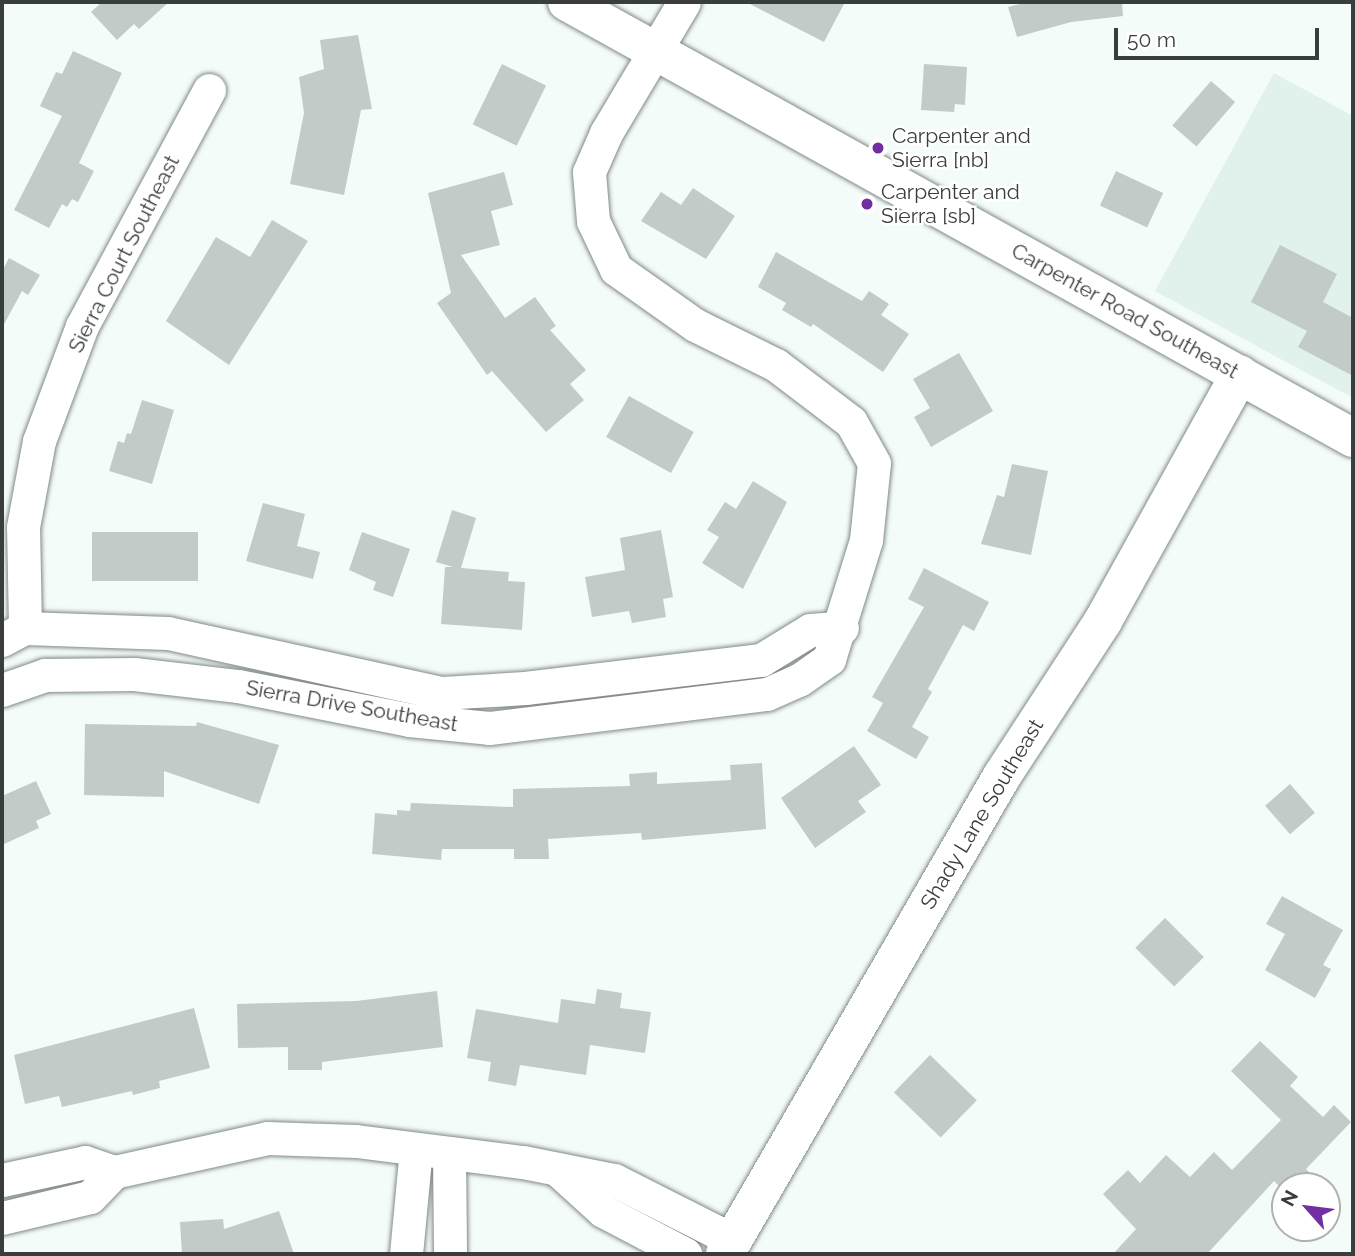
<!DOCTYPE html>
<style>
body{margin:0}
#map{position:relative;width:1355px;height:1256px;overflow:hidden;background:#f3fcf9;font-family:Raleway,sans-serif}
div>[style]{position:absolute}
.built>*{inset:0;background:#e1f1eb}
.building>*{inset:0;background:#c3cbc8;transform-origin:0 0}
.roads{filter:drop-shadow(0 0 2px #828a87) drop-shadow(0 0 2px #828a87)}
.street>*{height:33px;margin:-16.5px;padding:0 16.5px;transform-origin:16.5px;border-radius:16.5px;background:#fff}
.secondary>*{height:38px;margin:-19px;padding:0 19px;transform-origin:19px;border-radius:19px;background:#fff}
.dots>*{width:19px;height:19px;translate:-50% -50%;box-sizing:border-box;border:4px solid #fff;border-radius:50%}
span{translate:-50% -50%;white-space:nowrap;text-align:center;line-height:1.15;-webkit-text-stroke:5px #fff;paint-order:stroke}
.poi-label{font-size:21px;color:#393d3c}
.left{translate:0 -50%;text-align:left}
.street-label{font-size:21px;color:#393d3c}
.frame{position:absolute;inset:0;border:4px solid #393d3c;pointer-events:none}
.north{position:absolute;left:1271px;top:1172px;width:70px;height:70px;box-sizing:border-box;background:#fff;border:2px solid #b0b1b1;border-radius:50%;rotate:298deg;font-size:19px;font-weight:700;line-height:28px;text-align:center;color:#393d3c}
.north::after{content:'';display:block;margin:auto;width:24px;height:32px;background:#722fa3;clip-path:polygon(50% 0,100% 100%,50% 72%,0 100%)}
.scale{position:absolute;left:1114px;top:28px;width:205px;height:32px;box-sizing:border-box;border:4px solid #393d3c;border-top:0;padding-left:9px;font-size:21px;line-height:24px;white-space:nowrap;color:#393d3c;-webkit-text-stroke:5px #fff;paint-order:stroke}
</style>
<div id="map">
<div class="built">
<i style="clip-path:polygon(1274px 73px,1353px 116px,1353px 398px,1155px 291px)"></i>
</div>
<div class="building">
<i style="clip-path:polygon(102px 2px,169px 2px,139px 29px,134px 24px,117px 40px,91px 12px)"></i>
<i style="clip-path:polygon(746px 2px,845px 2px,824px 42px)"></i>
<i style="clip-path:polygon(1028px 2px,1122px 2px,1123px 16px,1071px 22px,1017px 37px,1008px 7px)"></i>
<i style="clip-path:polygon(358px 35px,372px 109px,361px 110px,344px 195px,290px 184px,304px 113px,299px 77px,324px 69px,320px 40px)"></i>
<i style="clip-path:polygon(73px 51px,122px 73px,79px 163px,94px 171px,78px 202px,72px 199px,67px 207px,62px 204px,49px 228px,14px 210px,62px 116px,40px 106px,56px 72px,62px 74px)"></i>
<i style="left:502px;top:64px;width:49px;height:67px;rotate:26deg"></i>
<i style="clip-path:polygon(924px 64px,967px 67px,965px 105px,955px 104px,954px 112px,921px 110px)"></i>
<i style="left:1211px;top:81px;width:32px;height:59px;rotate:41deg"></i>
<i style="left:1116px;top:171px;width:52px;height:38px;rotate:25deg"></i>
<i style="clip-path:polygon(504px 172px,513px 205px,491px 211px,500px 245px,461px 255px,505px 318px,535px 297px,556px 326px,550px 330px,586px 370px,570px 384px,584px 400px,546px 432px,492px 371px,487px 375px,437px 303px,451px 293px,428px 193px)"></i>
<i style="clip-path:polygon(693px 188px,735px 216px,706px 259px,641px 221px,661px 192px,681px 205px)"></i>
<i style="clip-path:polygon(272px 220px,308px 241px,229px 365px,166px 321px,216px 237px,250px 257px)"></i>
<i style="clip-path:polygon(1280px 245px,1337px 274px,1323px 302px,1353px 318px,1353px 376px,1298px 347px,1307px 331px,1251px 302px)"></i>
<i style="clip-path:polygon(776px 252px,862px 301px,869px 291px,889px 304px,881px 315px,909px 334px,883px 372px,813px 324px,811px 327px,782px 310px,786px 303px,758px 287px)"></i>
<i style="clip-path:polygon(9px 258px,40px 275px,28px 295px,22px 291px,2px 328px,2px 271px)"></i>
<i style="clip-path:polygon(959px 353px,993px 411px,931px 447px,914px 417px,930px 408px,913px 379px)"></i>
<i style="left:629px;top:396px;width:74px;height:47px;rotate:29deg"></i>
<i style="clip-path:polygon(142px 400px,174px 410px,152px 484px,109px 471px,118px 441px,124px 443px,127px 433px,131px 434px)"></i>
<i style="clip-path:polygon(1012px 464px,1048px 471px,1031px 555px,981px 544px,997px 495px,1004px 497px)"></i>
<i style="clip-path:polygon(753px 481px,787px 502px,743px 589px,702px 563px,719px 537px,707px 530px,725px 502px,736px 509px)"></i>
<i style="clip-path:polygon(263px 503px,305px 514px,297px 546px,320px 552px,313px 579px,246px 561px)"></i>
<i style="clip-path:polygon(452px 510px,476px 518px,461px 568px,509px 572px,508px 581px,525px 582px,522px 630px,441px 624px,445px 567px,453px 567px,436px 562px)"></i>
<i style="clip-path:polygon(661px 530px,673px 597px,663px 599px,666px 617px,632px 623px,629px 611px,592px 617px,585px 577px,625px 570px,620px 538px)"></i>
<i style="left:92px;top:532px;width:106px;height:49px"></i>
<i style="clip-path:polygon(362px 532px,410px 549px,393px 597px,373px 590px,376px 582px,349px 570px)"></i>
<i style="clip-path:polygon(924px 568px,989px 602px,974px 631px,963px 625px,928px 689px,932px 692px,912px 727px,929px 737px,916px 759px,867px 731px,883px 703px,872px 697px,924px 607px,908px 599px)"></i>
<i style="clip-path:polygon(197px 722px,279px 745px,259px 804px,164px 771px,164px 797px,84px 795px,85px 724px,196px 726px)"></i>
<i style="clip-path:polygon(854px 746px,881px 785px,858px 801px,866px 812px,815px 848px,781px 798px)"></i>
<i style="clip-path:polygon(762px 763px,766px 829px,642px 840px,641px 833px,548px 839px,549px 859px,514px 859px,514px 849px,442px 849px,441px 860px,372px 854px,375px 813px,397px 815px,397px 810px,410px 811px,411px 803px,513px 807px,513px 789px,630px 786px,629px 774px,657px 772px,657px 784px,731px 780px,730px 765px)"></i>
<i style="clip-path:polygon(36px 781px,51px 814px,36px 821px,39px 828px,2px 845px,2px 796px)"></i>
<i style="left:1290px;top:784px;width:38px;height:33px;rotate:49deg"></i>
<i style="clip-path:polygon(1282px 896px,1343px 930px,1323px 965px,1331px 969px,1315px 998px,1265px 970px,1285px 934px,1266px 924px)"></i>
<i style="left:1165px;top:918px;width:55px;height:42px;rotate:45deg"></i>
<i style="clip-path:polygon(597px 989px,622px 993px,620px 1008px,651px 1012px,645px 1053px,590px 1045px,586px 1075px,520px 1065px,516px 1086px,488px 1081px,491px 1062px,467px 1058px,476px 1009px,558px 1023px,561px 999px,595px 1004px)"></i>
<i style="clip-path:polygon(437px 991px,443px 1047px,322px 1062px,322px 1070px,288px 1070px,288px 1047px,238px 1048px,237px 1004px,356px 1001px)"></i>
<i style="clip-path:polygon(194px 1008px,210px 1068px,159px 1081px,160px 1088px,133px 1095px,132px 1091px,62px 1107px,59px 1096px,25px 1104px,14px 1055px)"></i>
<i style="clip-path:polygon(1260px 1041px,1298px 1077px,1290px 1086px,1323px 1117px,1334px 1105px,1351px 1122px,1306px 1169px,1310px 1173px,1297px 1186px,1285px 1186px,1285px 1192px,1274px 1181px,1207px 1254px,1113px 1254px,1136px 1229px,1103px 1194px,1128px 1170px,1140px 1183px,1166px 1155px,1190px 1177px,1214px 1152px,1232px 1170px,1281px 1120px,1231px 1071px)"></i>
<i style="left:930px;top:1055px;width:65px;height:52px;rotate:44deg"></i>
<i style="clip-path:polygon(279px 1211px,294px 1254px,182px 1254px,180px 1222px,223px 1219px,224px 1229px)"></i>
</div>
<div class="roads">
<div class="street">
<i style="left:25px;top:628px;width:101px;rotate:-91.1deg"></i>
<i style="left:23px;top:527px;width:87px;rotate:-79.5deg"></i>
<i style="left:39px;top:441px;width:123px;rotate:-69.5deg"></i>
<i style="left:82px;top:326px;width:268px;rotate:-61.7deg"></i>
<i style="left:2px;top:640px;width:26px;rotate:-28deg"></i>
<i style="left:25px;top:628px;width:143px;rotate:2deg"></i>
<i style="left:168px;top:633px;width:280px;rotate:12.4deg"></i>
<i style="left:442px;top:693px;width:83px;rotate:-3.4deg"></i>
<i style="left:525px;top:688px;width:238px;rotate:-6.8deg"></i>
<i style="left:761px;top:660px;width:57px;rotate:-31.5deg"></i>
<i style="left:810px;top:630px;width:32px;rotate:-4deg"></i>
<i style="left:2px;top:690px;width:46px;rotate:-19.2deg"></i>
<i style="left:45px;top:675px;width:89px;rotate:-0.6deg"></i>
<i style="left:134px;top:674px;width:105px;rotate:6.6deg"></i>
<i style="left:238px;top:686px;width:174px;rotate:11.2deg"></i>
<i style="left:409px;top:720px;width:80px;rotate:5.7deg"></i>
<i style="left:489px;top:728px;width:280px;rotate:-7deg"></i>
<i style="left:767px;top:694px;width:35px;rotate:-24deg"></i>
<i style="left:799px;top:680px;width:37px;rotate:-35deg"></i>
<i style="left:829px;top:659px;width:125px;rotate:-72.7deg"></i>
<i style="left:866px;top:540px;width:77px;rotate:-84.1deg"></i>
<i style="left:874px;top:463px;width:47px;rotate:-119.3deg"></i>
<i style="left:851px;top:422px;width:94px;rotate:-142.8deg"></i>
<i style="left:776px;top:365px;width:90px;rotate:-153.7deg"></i>
<i style="left:695px;top:325px;width:97px;rotate:-144.7deg"></i>
<i style="left:616px;top:269px;width:53px;rotate:-115.6deg"></i>
<i style="left:593px;top:221px;width:49px;rotate:-94.7deg"></i>
<i style="left:589px;top:172px;width:43px;rotate:-66.4deg"></i>
<i style="left:606px;top:133px;width:152px;rotate:-59.2deg"></i>
<i style="left:449px;top:1153px;width:101px;rotate:89.4deg"></i>
<i style="left:558px;top:1170px;width:61px;rotate:42.3deg"></i>
<i style="left:603px;top:1211px;width:93px;rotate:27.7deg"></i>
<i style="left:2px;top:1180px;width:85px;rotate:-12.2deg"></i>
<i style="left:85px;top:1162px;width:31px;rotate:19deg"></i>
<i style="left:114px;top:1172px;width:157px;rotate:-12.5deg"></i>
<i style="left:267px;top:1138px;width:89px;rotate:1.9deg"></i>
<i style="left:356px;top:1141px;width:168px;rotate:7.2deg"></i>
<i style="left:523px;top:1162px;width:93px;rotate:11.2deg"></i>
<i style="left:614px;top:1180px;width:133px;rotate:26.8deg"></i>
<i style="left:2px;top:1218px;width:90px;rotate:-13.4deg"></i>
<i style="left:90px;top:1197px;width:35px;rotate:-46deg"></i>
<i style="left:406px;top:1254px;width:105px;rotate:-84.6deg"></i>
</div>
<div class="secondary">
<i style="left:567px;top:2px;width:899px;rotate:29.02deg"></i>
<i style="left:725px;top:1254px;width:552px;rotate:-59.91deg"></i>
<i style="left:1002px;top:776px;width:185px;rotate:-56.9deg"></i>
<i style="left:1103px;top:621px;width:282px;rotate:-61deg"></i>
</div>
</div>
<div class="dots">
<i style="left:878px;top:148px;background:#722fa3"></i>
<i style="left:867px;top:204px;background:#722fa3"></i>
</div>
<div class="poi-label">
<span class="left" style="left:892px;top:148px">Carpenter and<br>Sierra [nb]</span>
<span class="left" style="left:881px;top:204px">Carpenter and<br>Sierra [sb]</span>
</div>
<div class="street-label">
<span style="left:124px;top:254px;rotate:-63deg">Sierra Court Southeast</span>
<span style="left:1125px;top:311px;rotate:29deg">Carpenter Road Southeast</span>
<span style="left:352px;top:706px;rotate:10deg">Sierra Drive Southeast</span>
<span style="left:982px;top:814px;rotate:-59deg">Shady Lane Southeast</span>
</div>
<div class="frame"></div>
<div class="north">N</div>
<div class="scale">50 m</div>
</div>
